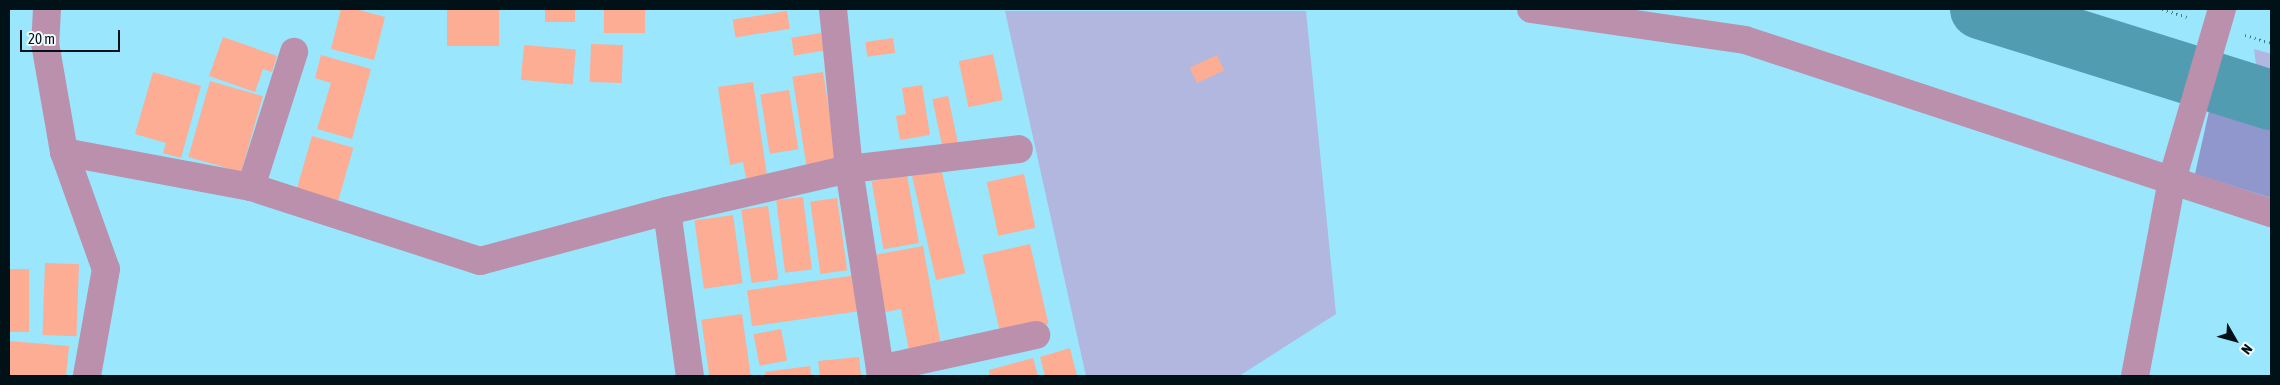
<!DOCTYPE html>
<style>
body{margin:0}
#map{position:relative;width:2280px;height:385px;overflow:hidden;background:#9ae6fd;font-family:"Asap Condensed",sans-serif}
div>[style]{position:absolute}
.green>*{inset:0;background:#b1b7df}
.forest>*{inset:0;background:#9097cd}
.river>*{height:60px;margin:-30px;padding:0 30px;transform-origin:30px;border-radius:30px;background:#529cb1}
.building>*{inset:0;background:#fdad93;transform-origin:0 0}
.path>*{height:3px;margin-top:-1.5px;transform-origin:0;background:repeating-linear-gradient(90deg,#497785 0 1px,transparent 0 5px)}
.minor>*{height:28px;margin:-14px;padding:0 14px;transform-origin:14px;border-radius:14px;background:#ba90ac}
span{translate:-50% -50%;white-space:nowrap;text-align:center;line-height:1.15;-webkit-text-stroke:4.5px #f3fbfe;paint-order:stroke}
.frame{position:absolute;inset:0;border:10px solid #001218;pointer-events:none}
.north{position:absolute;left:2210px;top:315px;width:50px;height:50px;-webkit-text-stroke:4px #f3fbfe;paint-order:stroke;rotate:128deg;font-size:14px;font-weight:700;line-height:20px;text-align:center;color:#001218}
.north::after{content:'';display:block;margin:auto;width:18px;height:22px;background:#001218;clip-path:polygon(50% 0,100% 100%,50% 72%,0 100%)}
.scale{position:absolute;left:20px;top:30px;width:100px;height:22px;box-sizing:border-box;border:2px solid #001218;border-top:0;padding-left:6px;font-size:15px;line-height:18px;white-space:nowrap;color:#001218;-webkit-text-stroke:4px #f3fbfe;paint-order:stroke}
</style>
<div id="map">
<div class="green">
<i style="clip-path:polygon(1005px 11px,1306px 11px,1336px 314px,1239px 376px,1086px 376px)"></i>
<i style="clip-path:polygon(2254px 49px,2271px 54px,2271px 113px,2262px 110px)"></i>
</div>
<div class="forest">
<i style="clip-path:polygon(2213px 93px,2271px 113px,2271px 198px,2195px 174px)"></i>
</div>
<div class="river">
<i style="left:1980px;top:9px;width:305px;rotate:17.4deg"></i>
</div>
<div class="building">
<i style="clip-path:polygon(341px 9px,356px 9px,385px 17px,374px 60px,331px 49px)"></i>
<i style="left:447px;top:9px;width:52px;height:37px"></i>
<i style="left:545px;top:9px;width:30px;height:13px"></i>
<i style="left:604px;top:9px;width:41px;height:24px"></i>
<i style="left:787px;top:11px;width:18px;height:55px;rotate:81deg"></i>
<i style="left:821px;top:33px;width:18px;height:30px;rotate:81deg"></i>
<i style="clip-path:polygon(223px 37px,277px 56px,272px 72px,263px 69px,255px 92px,209px 76px)"></i>
<i style="left:893px;top:38px;width:15px;height:28px;rotate:82deg"></i>
<i style="left:591px;top:44px;width:32px;height:38px;rotate:2deg"></i>
<i style="left:524px;top:45px;width:52px;height:35px;rotate:5deg"></i>
<i style="left:993px;top:54px;width:47px;height:35px;rotate:78deg"></i>
<i style="clip-path:polygon(321px 55px,371px 69px,352px 139px,317px 129px,331px 83px,315px 78px)"></i>
<i style="left:1217px;top:55px;width:17px;height:30px;rotate:65deg"></i>
<i style="clip-path:polygon(153px 72px,201px 86px,181px 158px,163px 153px,166px 143px,135px 134px)"></i>
<i style="left:823px;top:72px;width:90px;height:31px;rotate:81deg"></i>
<i style="left:210px;top:81px;width:55px;height:79px;rotate:16deg"></i>
<i style="clip-path:polygon(753px 82px,767px 175px,746px 178px,743px 162px,730px 165px,718px 87px)"></i>
<i style="clip-path:polygon(922px 85px,930px 135px,900px 140px,896px 116px,906px 114px,902px 88px)"></i>
<i style="left:789px;top:90px;width:60px;height:29px;rotate:81deg"></i>
<i style="left:948px;top:96px;width:48px;height:16px;rotate:78deg"></i>
<i style="left:312px;top:136px;width:43px;height:58px;rotate:16deg"></i>
<i style="left:941px;top:168px;width:108px;height:30px;rotate:77deg"></i>
<i style="left:1024px;top:174px;width:55px;height:38px;rotate:78deg"></i>
<i style="left:907px;top:175px;width:69px;height:36px;rotate:80deg"></i>
<i style="left:803px;top:197px;width:73px;height:27px;rotate:83deg"></i>
<i style="left:837px;top:198px;width:73px;height:27px;rotate:82deg"></i>
<i style="left:768px;top:206px;width:74px;height:27px;rotate:82deg"></i>
<i style="left:733px;top:215px;width:69px;height:39px;rotate:82deg"></i>
<i style="left:1030px;top:244px;width:82px;height:49px;rotate:77deg"></i>
<i style="clip-path:polygon(923px 246px,941px 345px,909px 351px,901px 309px,885px 312px,874px 255px)"></i>
<i style="left:45px;top:263px;width:34px;height:72px;rotate:2deg"></i>
<i style="left:29px;top:269px;width:63px;height:20px;rotate:90deg"></i>
<i style="left:857px;top:275px;width:36px;height:111px;rotate:82deg"></i>
<i style="left:742px;top:314px;width:63px;height:41px;rotate:82deg"></i>
<i style="left:781px;top:329px;width:32px;height:28px;rotate:79deg"></i>
<i style="clip-path:polygon(9px 341px,69px 346px,66px 376px,9px 376px)"></i>
<i style="clip-path:polygon(1070px 348px,1077px 376px,1045px 376px,1040px 357px)"></i>
<i style="clip-path:polygon(859px 357px,861px 376px,820px 376px,818px 361px)"></i>
<i style="clip-path:polygon(1033px 358px,1038px 376px,990px 376px,989px 370px)"></i>
<i style="clip-path:polygon(810px 366px,811px 376px,766px 376px,765px 372px)"></i>
</div>
<div class="path">
<i style="left:2162px;top:9px;width:26px;rotate:18deg"></i>
<i style="left:2245px;top:35px;width:27px;rotate:17deg"></i>
</div>
<div class="minor">
<i style="left:47px;top:9px;width:34px;rotate:93deg"></i>
<i style="left:45px;top:43px;width:111px;rotate:80.1deg"></i>
<i style="left:64px;top:152px;width:124px;rotate:70.3deg"></i>
<i style="left:106px;top:269px;width:109px;rotate:100.1deg"></i>
<i style="left:833px;top:9px;width:161px;rotate:84.3deg"></i>
<i style="left:849px;top:169px;width:209px;rotate:81.2deg"></i>
<i style="left:1531px;top:9px;width:216px;rotate:8.2deg"></i>
<i style="left:1745px;top:40px;width:554px;rotate:18.21deg"></i>
<i style="left:64px;top:152px;width:190px;rotate:10.6deg"></i>
<i style="left:251px;top:187px;width:241px;rotate:17.9deg"></i>
<i style="left:480px;top:261px;width:194px;rotate:-15deg"></i>
<i style="left:667px;top:211px;width:187px;rotate:-13deg"></i>
<i style="left:849px;top:169px;width:171px;rotate:-6.7deg"></i>
<i style="left:251px;top:187px;width:142px;rotate:-72.3deg"></i>
<i style="left:667px;top:211px;width:167px;rotate:82.1deg"></i>
<i style="left:880px;top:369px;width:160px;rotate:-12.3deg"></i>
<i style="left:2135px;top:376px;width:199px;rotate:-79.3deg"></i>
<i style="left:2172px;top:180px;width:178px;rotate:-73.7deg"></i>
</div>
<div class="frame"></div>
<div class="north">N</div>
<div class="scale">20 m</div>
</div>
